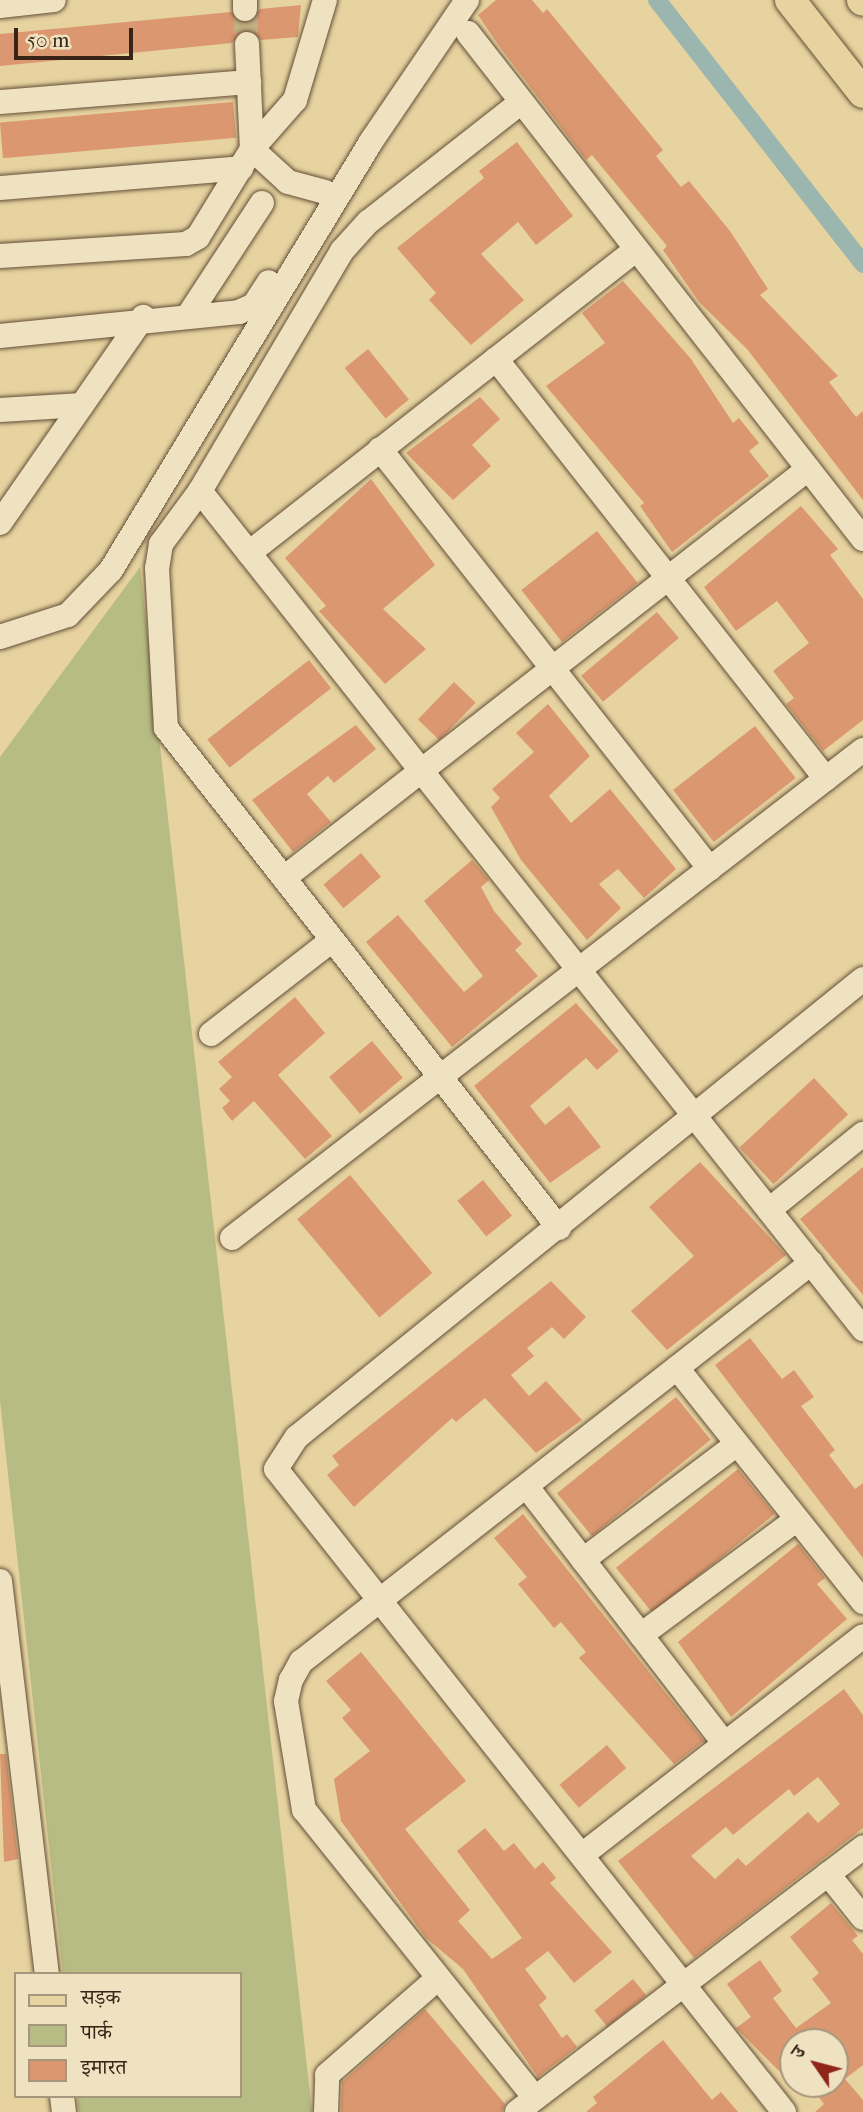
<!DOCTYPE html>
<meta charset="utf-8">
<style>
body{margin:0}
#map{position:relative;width:863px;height:2112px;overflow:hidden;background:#e7d3a0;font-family:"IM FELL French Canon","Noto Serif Devanagari",serif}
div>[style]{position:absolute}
.green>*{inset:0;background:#b6bc83}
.canal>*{height:18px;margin:-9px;padding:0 9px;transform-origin:9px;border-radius:9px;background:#9ab6af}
.building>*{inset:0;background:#db9870;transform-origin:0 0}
.minor-tunnel>*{height:24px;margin-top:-12px;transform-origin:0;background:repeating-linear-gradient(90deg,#c4b084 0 24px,transparent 0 36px)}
.roads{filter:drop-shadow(0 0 2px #644f38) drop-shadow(0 0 2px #644f38)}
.minor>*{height:24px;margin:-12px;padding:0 12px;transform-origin:12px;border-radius:12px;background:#efe2c1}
.major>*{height:30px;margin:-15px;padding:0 15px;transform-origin:15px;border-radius:15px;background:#e7d3a0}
span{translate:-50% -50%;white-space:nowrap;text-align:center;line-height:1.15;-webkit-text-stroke:7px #efe2c1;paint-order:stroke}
.legend{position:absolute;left:14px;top:1972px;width:228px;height:126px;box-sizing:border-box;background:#efe2c1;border:2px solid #a6967d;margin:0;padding:9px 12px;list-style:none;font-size:21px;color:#392316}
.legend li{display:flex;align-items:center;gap:14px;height:35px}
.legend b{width:35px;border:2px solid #a6967d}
.north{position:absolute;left:779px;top:2028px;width:70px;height:70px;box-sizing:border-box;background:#efe2c1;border:2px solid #a6967d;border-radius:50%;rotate:305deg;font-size:19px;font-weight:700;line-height:28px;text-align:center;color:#392316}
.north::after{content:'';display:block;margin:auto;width:24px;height:32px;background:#8f2418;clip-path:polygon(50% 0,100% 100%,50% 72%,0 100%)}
.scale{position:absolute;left:14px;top:28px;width:119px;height:32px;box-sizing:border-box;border:4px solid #392316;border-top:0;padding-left:9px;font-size:21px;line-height:24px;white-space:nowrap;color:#392316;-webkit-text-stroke:5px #efe2c1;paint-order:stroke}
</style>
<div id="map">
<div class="green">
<i style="clip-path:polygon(140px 567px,225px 1328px,312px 2112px,79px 2112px,77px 2096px,240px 2096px,240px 1974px,63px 1974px,0 1401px,0 757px)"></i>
</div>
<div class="canal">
<i style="left:657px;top:0;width:335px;rotate:52deg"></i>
</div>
<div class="building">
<i style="clip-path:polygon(496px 0,532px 0,543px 13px,547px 9px,663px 150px,656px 156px,681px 187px,689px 181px,730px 231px,768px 289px,760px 295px,838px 376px,829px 382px,856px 417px,863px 411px,863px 500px,747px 349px,699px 302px,663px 250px,667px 246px,592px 155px,586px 160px,499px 46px,478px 15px)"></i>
<i style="clip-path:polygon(301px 5px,298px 37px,261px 40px,246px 29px,232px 43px,0 66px,0 34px,231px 12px,246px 24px,260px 9px)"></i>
<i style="left:233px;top:102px;width:36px;height:234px;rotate:85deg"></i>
<i style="clip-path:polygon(517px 142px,573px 216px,536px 245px,518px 222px,481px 254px,524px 300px,471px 345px,429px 300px,436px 293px,397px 248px,484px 178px,479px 171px)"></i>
<i style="clip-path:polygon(623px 281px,691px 359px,733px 423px,739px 418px,759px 443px,749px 451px,769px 476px,672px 552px,640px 506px,644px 503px,546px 386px,605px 343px,582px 313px)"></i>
<i style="left:368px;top:349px;width:65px;height:30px;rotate:51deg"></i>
<i style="clip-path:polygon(480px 397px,500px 419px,472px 445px,491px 466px,453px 500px,406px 453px)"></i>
<i style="clip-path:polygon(371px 479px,435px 565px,383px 609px,426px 649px,385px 684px,319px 611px,326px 606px,285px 558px)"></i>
<i style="clip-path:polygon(801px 506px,838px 549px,830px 555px,863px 599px,863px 720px,823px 751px,786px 704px,794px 698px,773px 671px,809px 643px,777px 601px,736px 631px,704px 587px)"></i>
<i style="left:597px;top:531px;width:66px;height:96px;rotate:52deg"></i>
<i style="left:657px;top:612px;width:34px;height:99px;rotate:50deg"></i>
<i style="left:309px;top:660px;width:36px;height:129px;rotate:52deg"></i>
<i style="left:454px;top:682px;width:30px;height:52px;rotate:44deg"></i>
<i style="clip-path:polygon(548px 704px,590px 756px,549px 796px,571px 823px,610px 789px,676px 869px,644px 898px,618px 869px,599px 884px,621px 908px,587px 940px,521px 860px,491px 807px,500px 798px,492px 789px,534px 752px,516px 733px)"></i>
<i style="clip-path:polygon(356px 725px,376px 749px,334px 783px,328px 776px,307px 794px,331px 822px,293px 852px,252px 800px)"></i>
<i style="left:755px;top:726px;width:66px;height:104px;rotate:52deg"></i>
<i style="left:361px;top:853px;width:31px;height:49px;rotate:50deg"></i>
<i style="clip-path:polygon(472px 860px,489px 880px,481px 887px,494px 911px,522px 944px,515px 950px,538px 976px,452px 1047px,366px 942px,398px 915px,464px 992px,483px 976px,424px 901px)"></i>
<i style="clip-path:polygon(295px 997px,325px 1033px,278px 1075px,332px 1136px,305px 1159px,254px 1101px,232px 1121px,222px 1108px,230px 1101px,219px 1089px,232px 1077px,218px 1062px)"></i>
<i style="clip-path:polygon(576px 1003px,619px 1051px,597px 1070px,586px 1058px,530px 1106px,545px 1125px,569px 1106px,601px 1147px,550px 1183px,474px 1086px)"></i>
<i style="left:372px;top:1041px;width:48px;height:56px;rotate:50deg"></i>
<i style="left:814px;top:1078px;width:50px;height:102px;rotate:47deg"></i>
<i style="clip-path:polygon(700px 1162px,786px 1255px,667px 1350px,631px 1311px,694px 1256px,649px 1207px)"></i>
<i style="clip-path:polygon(863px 1167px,863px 1295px,800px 1219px)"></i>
<i style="left:350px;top:1175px;width:128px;height:69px;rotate:50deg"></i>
<i style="left:483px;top:1180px;width:46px;height:33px;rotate:51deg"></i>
<i style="clip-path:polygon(551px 1281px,586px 1317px,564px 1339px,552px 1327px,527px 1348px,534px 1356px,511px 1375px,529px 1396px,546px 1381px,582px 1420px,536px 1453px,485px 1398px,456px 1422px,452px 1418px,354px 1507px,327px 1475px,339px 1465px,332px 1456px)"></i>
<i style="clip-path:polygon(750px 1338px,782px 1379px,794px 1370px,814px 1397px,801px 1406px,835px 1450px,829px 1455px,855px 1489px,863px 1483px,863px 1558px,715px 1365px)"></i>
<i style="left:676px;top:1397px;width:55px;height:153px;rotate:51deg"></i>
<i style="left:738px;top:1469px;width:58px;height:157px;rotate:51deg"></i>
<i style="clip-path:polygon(523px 1514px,704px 1741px,674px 1764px,579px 1658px,586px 1652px,561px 1622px,554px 1628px,518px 1584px,527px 1577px,494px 1538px)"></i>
<i style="clip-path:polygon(798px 1544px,825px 1578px,817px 1584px,847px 1619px,731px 1717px,678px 1642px)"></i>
<i style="clip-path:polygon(361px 1652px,466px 1781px,405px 1829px,470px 1910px,458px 1921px,492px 1959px,522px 1938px,457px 1851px,485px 1828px,504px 1851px,514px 1843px,535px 1869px,543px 1862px,556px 1878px,550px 1883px,612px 1952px,574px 1983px,548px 1951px,525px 1969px,547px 1998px,539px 2005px,562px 2038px,567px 2034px,577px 2047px,538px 2077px,463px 1969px,426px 1938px,341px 1821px,334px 1779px,370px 1751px,342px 1718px,351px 1710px,326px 1681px)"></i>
<i style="clip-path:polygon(evenodd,844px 1689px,863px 1715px,863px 1828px,694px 1958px,618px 1861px,844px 1689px,818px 1777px,840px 1804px,818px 1823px,808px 1812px,746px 1866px,738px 1858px,715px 1879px,691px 1856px,726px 1827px,733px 1835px,789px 1789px,794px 1796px,818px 1777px)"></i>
<i style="left:607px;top:1745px;width:30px;height:62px;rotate:50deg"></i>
<i style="clip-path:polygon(0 1754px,6px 1754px,18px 1859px,4px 1862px)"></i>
<i style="clip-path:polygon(831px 1903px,858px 1936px,852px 1940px,863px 1954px,863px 2065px,845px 2079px,863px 2100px,863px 2112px,815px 2112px,824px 2104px,809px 2084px,835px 2084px,835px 2042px,793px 2042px,793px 2069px,784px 2076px,736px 2028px,751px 2017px,727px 1984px,760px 1960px,782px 1991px,773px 1998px,796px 2028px,831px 2003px,812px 1979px,819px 1973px,790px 1937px)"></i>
<i style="left:633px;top:1979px;width:21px;height:50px;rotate:51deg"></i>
<i style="clip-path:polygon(425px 2009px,505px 2104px,502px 2112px,341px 2112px,342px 2082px)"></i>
<i style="clip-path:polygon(663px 2040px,712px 2100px,721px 2092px,738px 2112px,586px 2112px,597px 2103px,593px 2097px)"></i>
</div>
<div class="minor-tunnel">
<i style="left:245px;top:9px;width:35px;rotate:87deg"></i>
</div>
<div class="roads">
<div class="minor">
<i style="left:245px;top:0;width:9px;rotate:90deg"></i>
<i style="left:0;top:6px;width:54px;rotate:-6.3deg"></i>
<i style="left:468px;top:33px;width:642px;rotate:52.02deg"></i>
<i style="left:247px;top:44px;width:105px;rotate:87.3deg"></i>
<i style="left:252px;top:149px;width:49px;rotate:42.5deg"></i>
<i style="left:288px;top:182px;width:38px;rotate:15deg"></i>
<i style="left:0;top:102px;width:250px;rotate:-4.6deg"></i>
<i style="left:520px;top:103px;width:193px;rotate:141.9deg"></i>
<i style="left:368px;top:222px;width:39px;rotate:132deg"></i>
<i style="left:342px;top:251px;width:279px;rotate:120.6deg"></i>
<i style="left:200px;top:491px;width:66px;rotate:126.3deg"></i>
<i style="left:161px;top:544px;width:24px;rotate:99deg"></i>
<i style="left:157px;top:568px;width:160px;rotate:86.8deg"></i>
<i style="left:166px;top:728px;width:636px;rotate:51.83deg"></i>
<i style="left:0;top:188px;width:242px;rotate:-4.7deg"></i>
<i style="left:0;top:256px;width:186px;rotate:-3.7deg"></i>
<i style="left:186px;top:244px;width:14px;rotate:-30deg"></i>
<i style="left:198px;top:237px;width:103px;rotate:-58.5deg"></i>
<i style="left:252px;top:149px;width:65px;rotate:-48.7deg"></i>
<i style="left:295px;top:100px;width:104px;rotate:-73.3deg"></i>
<i style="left:188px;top:316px;width:135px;rotate:-56.8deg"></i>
<i style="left:0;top:336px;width:240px;rotate:-5.7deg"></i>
<i style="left:239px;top:312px;width:17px;rotate:-25deg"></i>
<i style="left:254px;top:305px;width:27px;rotate:-57deg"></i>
<i style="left:496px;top:359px;width:534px;rotate:51.84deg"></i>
<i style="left:0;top:410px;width:82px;rotate:-3.5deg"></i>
<i style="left:380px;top:449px;width:534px;rotate:51.84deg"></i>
<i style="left:200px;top:491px;width:1069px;rotate:51.65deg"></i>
<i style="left:0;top:523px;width:251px;rotate:-55.2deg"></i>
<i style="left:249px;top:553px;width:491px;rotate:-38.1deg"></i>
<i style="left:0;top:637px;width:71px;rotate:-17.9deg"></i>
<i style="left:68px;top:615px;width:62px;rotate:-46.3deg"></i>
<i style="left:111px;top:570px;width:503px;rotate:-58.74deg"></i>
<i style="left:372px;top:140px;width:169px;rotate:-55.8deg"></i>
<i style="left:284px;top:878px;width:665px;rotate:-37.97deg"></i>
<i style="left:211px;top:1034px;width:153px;rotate:-37.8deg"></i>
<i style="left:769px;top:1210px;width:121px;rotate:-39deg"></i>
<i style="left:232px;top:1238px;width:798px;rotate:-37.72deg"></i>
<i style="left:677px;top:1368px;width:299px;rotate:51.5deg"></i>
<i style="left:527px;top:1487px;width:324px;rotate:52.4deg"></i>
<i style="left:583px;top:1560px;width:193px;rotate:-37deg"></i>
<i style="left:0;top:1581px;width:396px;rotate:83.2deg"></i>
<i style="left:641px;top:1635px;width:194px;rotate:-36.6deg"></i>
<i style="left:582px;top:1855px;width:356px;rotate:-37.9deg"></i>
<i style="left:828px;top:1874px;width:56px;rotate:51.5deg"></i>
<i style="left:62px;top:2096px;width:16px;rotate:83deg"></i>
<i style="left:535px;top:2098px;width:369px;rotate:-128.7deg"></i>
<i style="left:304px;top:1810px;width:110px;rotate:-99.4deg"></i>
<i style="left:286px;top:1701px;width:22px;rotate:-77deg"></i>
<i style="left:291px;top:1680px;width:21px;rotate:-61deg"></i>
<i style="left:301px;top:1662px;width:648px;rotate:-38.04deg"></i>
<i style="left:326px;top:2112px;width:37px;rotate:-88deg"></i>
<i style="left:327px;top:2075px;width:147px;rotate:-41.1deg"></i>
<i style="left:517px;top:2112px;width:436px;rotate:-37.4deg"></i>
<i style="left:784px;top:2112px;width:819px;rotate:-128.31deg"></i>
<i style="left:276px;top:1469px;width:38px;rotate:-57deg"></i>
<i style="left:297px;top:1437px;width:728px;rotate:-38.98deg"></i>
</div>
<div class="major">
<i style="left:790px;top:0;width:118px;rotate:51.9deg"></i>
<i style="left:862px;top:0;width:1px;rotate:45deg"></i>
</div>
</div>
<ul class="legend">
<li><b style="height:9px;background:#e7d3a0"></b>सड़क</li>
<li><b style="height:19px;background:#b6bc83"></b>पार्क</li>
<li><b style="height:19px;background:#db9870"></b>इमारत</li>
</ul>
<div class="north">उ</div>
<div class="scale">50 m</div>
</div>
